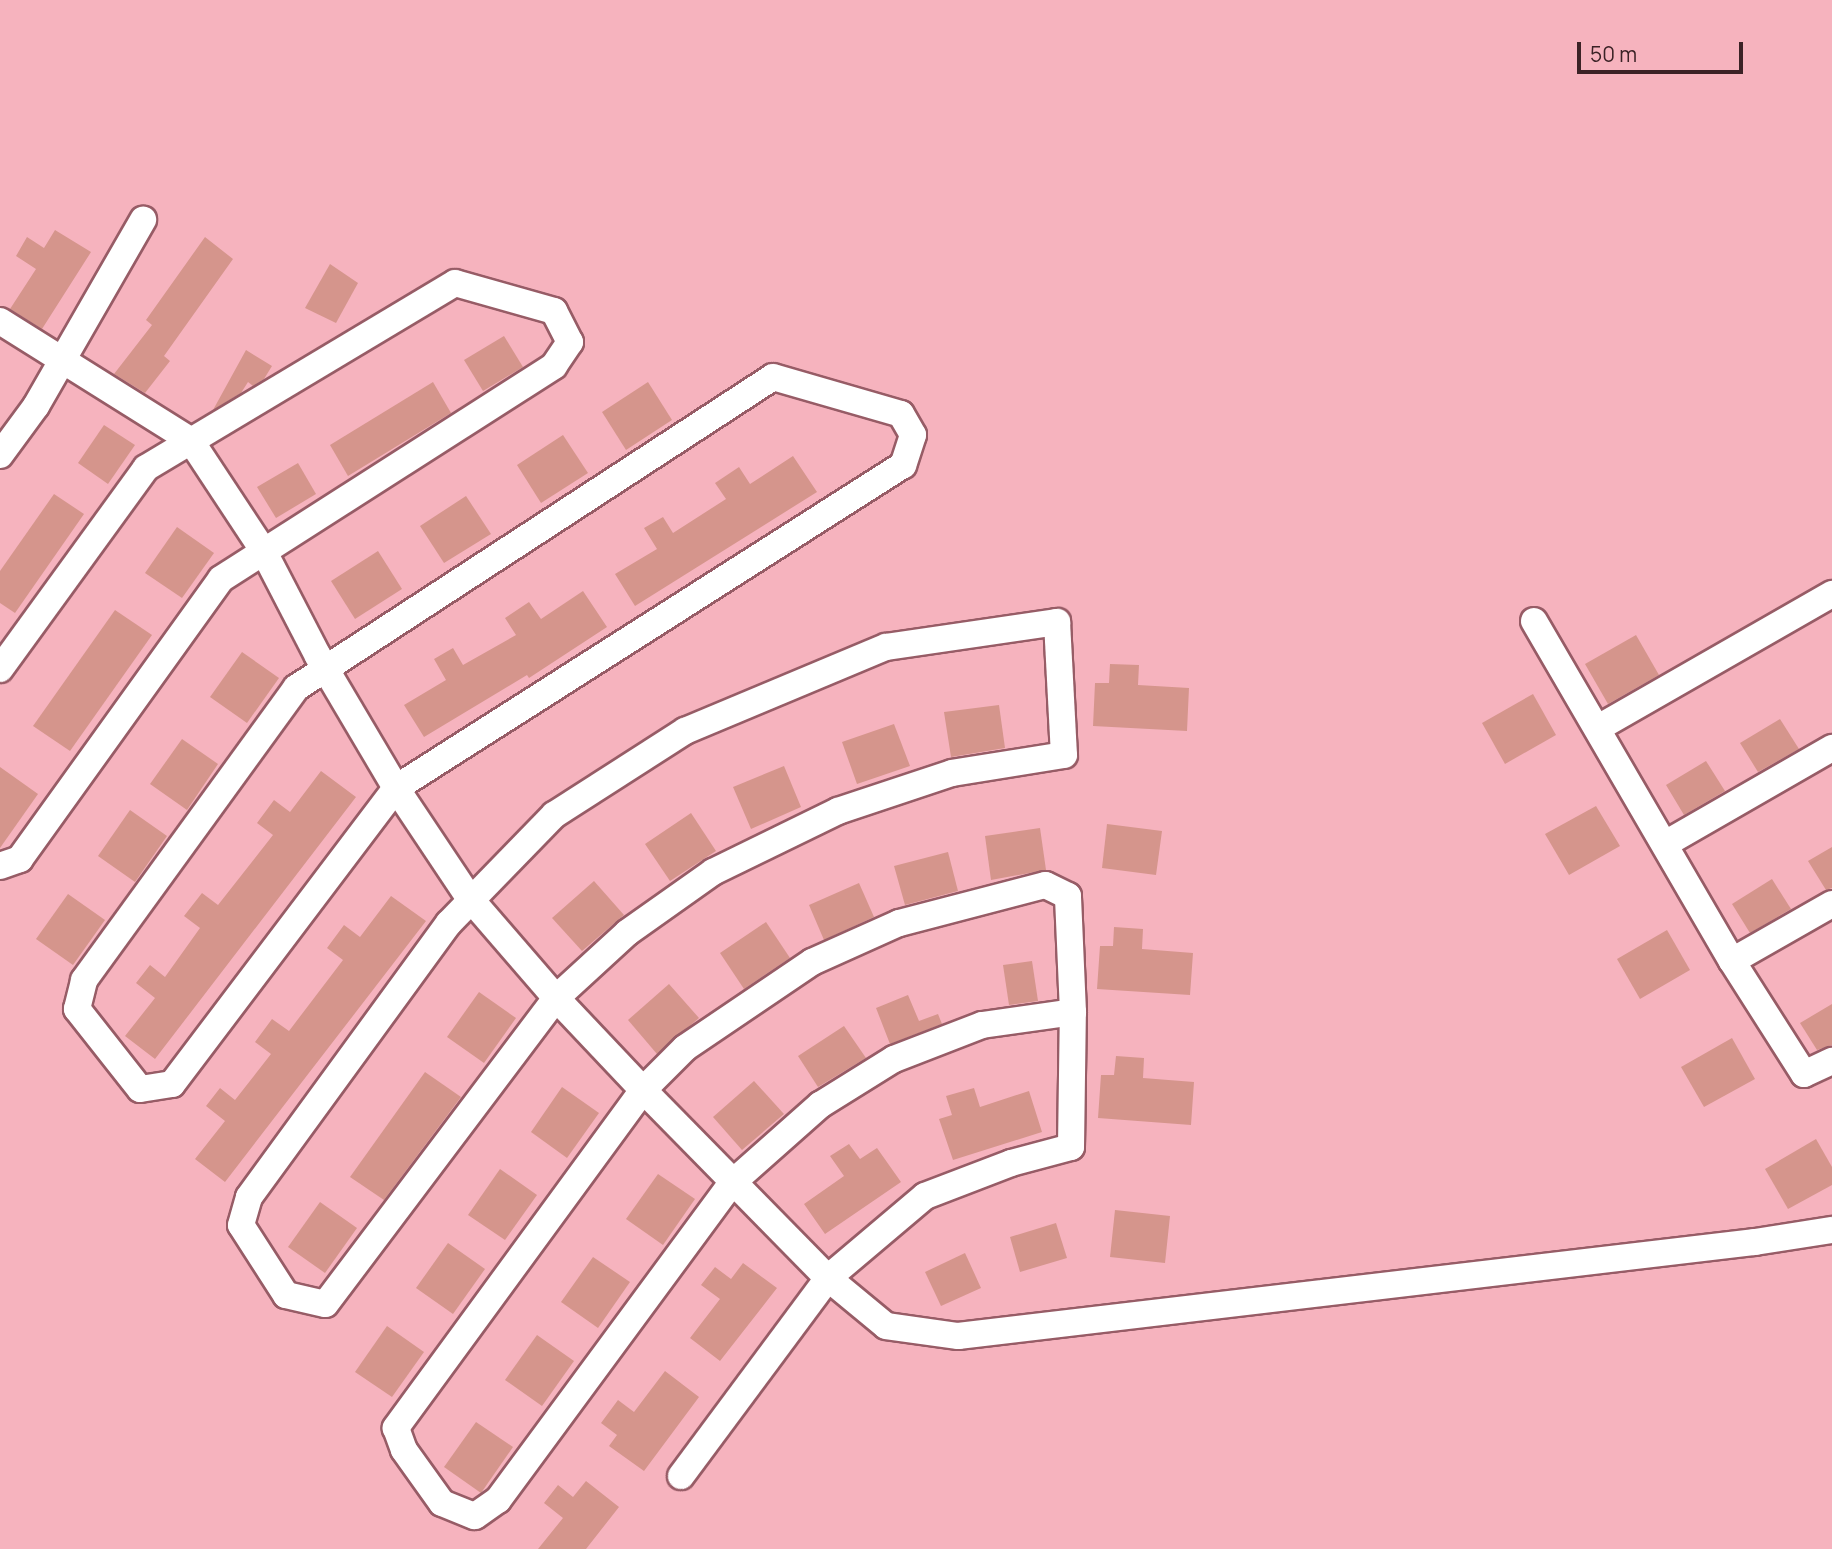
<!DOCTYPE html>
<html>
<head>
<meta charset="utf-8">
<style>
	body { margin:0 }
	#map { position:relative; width:1832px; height:1549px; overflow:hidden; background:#f6b3be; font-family:Manrope,sans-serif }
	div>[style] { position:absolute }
	.building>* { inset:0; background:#d5958c }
	.roads { filter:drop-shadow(2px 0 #975c66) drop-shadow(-2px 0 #975c66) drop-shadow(0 2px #975c66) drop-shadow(0 -2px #975c66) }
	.minor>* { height:26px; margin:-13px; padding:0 13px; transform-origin:13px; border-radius:13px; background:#fff }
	span { translate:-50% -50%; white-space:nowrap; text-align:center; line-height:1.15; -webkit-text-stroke:5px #f6b3be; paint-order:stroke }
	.scale { position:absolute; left:1577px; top:42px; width:166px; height:32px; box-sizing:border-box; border:4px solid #3b2226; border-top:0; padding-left:9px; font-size:21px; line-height:24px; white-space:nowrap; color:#3b2226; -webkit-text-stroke:5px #f6b3be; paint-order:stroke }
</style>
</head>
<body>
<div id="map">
	<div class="building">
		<div style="clip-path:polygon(55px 230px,91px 252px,42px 329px,10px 309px,36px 269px,16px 256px,27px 237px,44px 248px)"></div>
		<div style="clip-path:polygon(205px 237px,233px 259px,164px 356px,170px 361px,145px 393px,114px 374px,152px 325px,146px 320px)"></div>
		<div style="clip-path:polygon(330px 264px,358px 283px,336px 323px,305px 308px)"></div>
		<div style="clip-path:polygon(504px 336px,523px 367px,483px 391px,464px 360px)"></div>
		<div style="clip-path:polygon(246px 350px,272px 366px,264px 379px,253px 386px,248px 382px,241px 393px,213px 410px)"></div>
		<div style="clip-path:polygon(433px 382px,451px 413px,348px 476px,330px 445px)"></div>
		<div style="clip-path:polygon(648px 382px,672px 420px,626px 450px,602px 412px)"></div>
		<div style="clip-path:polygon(104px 425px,135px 445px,108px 484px,78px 463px)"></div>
		<div style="clip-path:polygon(563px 435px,588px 473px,541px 503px,517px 465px)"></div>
		<div style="clip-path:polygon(793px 456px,817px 492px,635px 606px,615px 574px,657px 549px,644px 528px,663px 517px,673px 533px,726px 499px,715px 483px,739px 467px,750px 484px)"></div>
		<div style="clip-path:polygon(298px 463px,316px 494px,276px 518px,257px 487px)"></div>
		<div style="clip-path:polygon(54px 494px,84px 514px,15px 613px,0 603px,0 571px)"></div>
		<div style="clip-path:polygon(466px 496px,491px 534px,444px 563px,420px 526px)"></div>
		<div style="clip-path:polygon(177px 527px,214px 553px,182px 598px,145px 573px)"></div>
		<div style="clip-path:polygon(378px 551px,402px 589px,355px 619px,331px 581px)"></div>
		<div style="clip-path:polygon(583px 591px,607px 627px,529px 678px,527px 675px,424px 737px,404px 705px,446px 680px,434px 659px,453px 648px,463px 665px,516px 635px,505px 618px,529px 602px,541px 619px)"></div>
		<div style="clip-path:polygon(115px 610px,152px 635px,70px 751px,33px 726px)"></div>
		<div style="clip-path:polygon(1636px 635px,1659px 675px,1608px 704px,1585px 664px)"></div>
		<div style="clip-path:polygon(242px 652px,279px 678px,247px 723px,210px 697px)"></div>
		<div style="clip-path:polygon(1110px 664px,1139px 665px,1138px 685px,1189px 688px,1187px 731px,1093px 726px,1095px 683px,1109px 683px)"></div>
		<div style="clip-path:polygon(1533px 694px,1556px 735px,1505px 764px,1482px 723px)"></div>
		<div style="clip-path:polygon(999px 705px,1005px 748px,951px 757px,944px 712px)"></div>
		<div style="clip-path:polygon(1780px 719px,1799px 749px,1758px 772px,1740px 743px)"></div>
		<div style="clip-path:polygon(894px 724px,910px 766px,857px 784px,842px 742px)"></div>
		<div style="clip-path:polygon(182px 739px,218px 764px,187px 810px,150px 784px)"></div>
		<div style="clip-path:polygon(1706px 761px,1725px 791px,1684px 815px,1666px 785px)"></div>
		<div style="clip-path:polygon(784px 766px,801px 807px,751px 829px,733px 787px)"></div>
		<div style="clip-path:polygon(0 767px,38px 794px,0 848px)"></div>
		<div style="clip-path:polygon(321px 771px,356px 797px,155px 1059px,125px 1036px,155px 998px,136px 983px,150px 965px,165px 977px,200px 928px,184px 916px,202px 893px,218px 905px,273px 835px,257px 823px,274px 800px,290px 812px)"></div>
		<div style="clip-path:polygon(1596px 806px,1620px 846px,1569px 875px,1545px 834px)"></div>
		<div style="clip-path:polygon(130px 810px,167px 836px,135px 882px,98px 856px)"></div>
		<div style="clip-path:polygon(691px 813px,716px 851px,670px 881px,645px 844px)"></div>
		<div style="clip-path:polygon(1107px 824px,1162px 831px,1156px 875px,1102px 868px)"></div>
		<div style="clip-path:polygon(1040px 828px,1046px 870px,991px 880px,985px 836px)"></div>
		<div style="clip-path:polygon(1832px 847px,1832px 888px,1826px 890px,1808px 861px)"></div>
		<div style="clip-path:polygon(948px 852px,958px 891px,905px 905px,894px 866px)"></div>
		<div style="clip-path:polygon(1772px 879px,1791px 909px,1750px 933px,1732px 904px)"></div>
		<div style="clip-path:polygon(594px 881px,624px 915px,582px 951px,552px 918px)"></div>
		<div style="clip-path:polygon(859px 883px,874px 917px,824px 940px,809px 905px)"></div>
		<div style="clip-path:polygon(68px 894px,105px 920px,73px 965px,36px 939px)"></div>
		<div style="clip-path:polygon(391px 896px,426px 921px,225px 1182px,195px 1159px,225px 1121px,206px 1106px,220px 1088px,235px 1100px,271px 1054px,255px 1042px,272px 1019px,289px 1031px,343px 960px,327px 948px,344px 925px,360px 937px)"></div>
		<div style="clip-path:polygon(766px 922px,790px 958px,744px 989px,720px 953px)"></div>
		<div style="clip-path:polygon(1114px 927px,1143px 929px,1142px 949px,1193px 953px,1190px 995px,1097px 989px,1100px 946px,1113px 946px)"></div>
		<div style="clip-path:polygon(1667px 930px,1690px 970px,1640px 999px,1617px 959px)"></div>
		<div style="clip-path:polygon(1032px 961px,1038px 1001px,1009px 1005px,1003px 965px)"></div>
		<div style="clip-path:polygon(669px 984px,699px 1018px,657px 1054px,628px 1020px)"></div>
		<div style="clip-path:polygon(479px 992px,516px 1018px,484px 1063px,447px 1037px)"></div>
		<div style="clip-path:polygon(908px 995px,919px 1021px,938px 1014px,942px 1024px,890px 1044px,876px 1008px)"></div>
		<div style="clip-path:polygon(1832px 1004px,1832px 1045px,1817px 1050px,1800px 1023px)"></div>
		<div style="clip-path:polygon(844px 1026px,866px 1058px,818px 1087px,798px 1056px)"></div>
		<div style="clip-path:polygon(1732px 1038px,1755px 1079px,1704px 1107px,1681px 1067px)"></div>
		<div style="clip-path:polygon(1116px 1056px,1144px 1058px,1143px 1078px,1194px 1082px,1191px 1125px,1098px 1118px,1101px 1075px,1114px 1075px)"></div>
		<div style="clip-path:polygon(425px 1072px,461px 1097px,384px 1200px,350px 1177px)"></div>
		<div style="clip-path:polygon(754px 1081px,784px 1114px,742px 1150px,713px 1117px)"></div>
		<div style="clip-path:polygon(562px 1087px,599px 1113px,567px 1158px,531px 1132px)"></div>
		<div style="clip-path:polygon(974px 1088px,980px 1107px,1029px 1091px,1042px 1132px,953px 1160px,939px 1119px,952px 1115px,946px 1096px)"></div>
		<div style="clip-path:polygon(1816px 1139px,1832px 1167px,1832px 1185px,1788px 1209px,1765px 1169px)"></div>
		<div style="clip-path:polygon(849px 1144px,860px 1159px,877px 1148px,901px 1182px,825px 1234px,804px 1204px,844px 1176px,830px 1156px)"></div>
		<div style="clip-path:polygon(500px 1169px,537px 1195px,505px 1240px,468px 1215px)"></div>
		<div style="clip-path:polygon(658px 1174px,695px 1199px,663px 1245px,626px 1219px)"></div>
		<div style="clip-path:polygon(320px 1202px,357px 1228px,325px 1273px,288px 1247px)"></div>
		<div style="clip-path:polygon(1115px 1210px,1170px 1216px,1165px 1263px,1110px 1257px)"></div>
		<div style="clip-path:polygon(1056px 1223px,1067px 1258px,1020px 1272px,1010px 1237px)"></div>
		<div style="clip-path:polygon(448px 1243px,485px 1269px,453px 1314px,416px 1288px)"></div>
		<div style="clip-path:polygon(965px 1253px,981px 1288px,941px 1306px,925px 1272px)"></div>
		<div style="clip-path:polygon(593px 1257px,630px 1282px,598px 1328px,561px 1302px)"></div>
		<div style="clip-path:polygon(743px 1263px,777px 1288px,720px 1361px,690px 1338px,720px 1299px,701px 1285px,715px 1267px,731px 1279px)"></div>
		<div style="clip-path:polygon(387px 1326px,424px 1352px,392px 1397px,355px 1372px)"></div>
		<div style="clip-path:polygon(537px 1335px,574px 1361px,542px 1406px,505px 1380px)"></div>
		<div style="clip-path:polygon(665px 1371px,699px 1397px,644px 1471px,609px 1446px,617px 1435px,601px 1423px,618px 1400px,634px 1412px)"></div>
		<div style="clip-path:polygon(476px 1422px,513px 1447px,481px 1493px,444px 1467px)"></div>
		<div style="clip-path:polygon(586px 1481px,619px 1507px,586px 1549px,538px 1549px,563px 1518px,544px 1503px,558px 1485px,573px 1497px)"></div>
	</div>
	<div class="roads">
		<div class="minor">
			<div style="left:0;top:321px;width:226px;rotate:32.1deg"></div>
			<div style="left:191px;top:441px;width:131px;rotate:56.6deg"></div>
			<div style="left:263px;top:550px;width:119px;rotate:62.6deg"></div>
			<div style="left:318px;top:656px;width:153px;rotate:59.4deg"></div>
			<div style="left:396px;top:788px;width:130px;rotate:56.3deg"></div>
			<div style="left:468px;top:896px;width:135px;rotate:49.2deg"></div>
			<div style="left:556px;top:998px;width:127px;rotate:46.6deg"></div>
			<div style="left:643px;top:1090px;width:264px;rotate:45.5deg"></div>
			<div style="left:828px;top:1278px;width:75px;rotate:39.6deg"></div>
			<div style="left:886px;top:1326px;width:73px;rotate:7.9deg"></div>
			<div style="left:958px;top:1336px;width:803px;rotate:-6.73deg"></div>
			<div style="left:1755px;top:1242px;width:78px;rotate:-8.9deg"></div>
			<div style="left:773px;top:377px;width:133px;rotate:16.1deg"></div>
			<div style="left:901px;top:414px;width:24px;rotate:60deg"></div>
			<div style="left:913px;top:435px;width:32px;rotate:108deg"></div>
			<div style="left:903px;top:465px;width:601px;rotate:147.5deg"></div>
			<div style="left:396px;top:788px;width:371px;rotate:127.1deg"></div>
			<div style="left:172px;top:1084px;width:32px;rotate:171deg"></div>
			<div style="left:140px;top:1089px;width:102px;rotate:-128.2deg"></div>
			<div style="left:77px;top:1009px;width:30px;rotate:-76deg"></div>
			<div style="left:84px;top:980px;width:361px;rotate:-54deg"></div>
			<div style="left:296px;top:688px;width:569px;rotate:-33.1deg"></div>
			<div style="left:0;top:455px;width:61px;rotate:-53.7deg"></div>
			<div style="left:36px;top:406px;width:215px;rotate:-60.1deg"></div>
			<div style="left:1534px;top:621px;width:393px;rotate:59.8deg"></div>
			<div style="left:1732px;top:961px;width:134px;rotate:57.5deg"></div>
			<div style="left:1804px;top:1074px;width:31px;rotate:-25deg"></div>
			<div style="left:1057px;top:622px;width:133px;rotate:87deg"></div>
			<div style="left:1064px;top:755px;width:113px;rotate:170.9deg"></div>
			<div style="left:952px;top:773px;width:120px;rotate:161.6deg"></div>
			<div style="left:838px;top:811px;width:139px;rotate:154deg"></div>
			<div style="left:713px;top:872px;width:105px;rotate:144.7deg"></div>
			<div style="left:627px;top:933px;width:96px;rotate:137.5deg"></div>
			<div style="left:556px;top:998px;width:383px;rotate:127deg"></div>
			<div style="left:325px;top:1304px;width:40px;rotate:-167deg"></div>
			<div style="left:286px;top:1295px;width:83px;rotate:-122.7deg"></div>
			<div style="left:241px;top:1225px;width:29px;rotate:-74deg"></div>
			<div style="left:249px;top:1197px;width:339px;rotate:-53.9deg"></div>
			<div style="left:449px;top:923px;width:151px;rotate:-45.8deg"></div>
			<div style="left:554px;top:815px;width:156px;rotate:-32.7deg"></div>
			<div style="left:685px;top:731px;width:218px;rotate:-22.7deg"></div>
			<div style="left:886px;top:647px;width:173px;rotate:-8.3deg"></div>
			<div style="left:0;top:669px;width:248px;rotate:-54deg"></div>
			<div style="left:146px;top:468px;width:360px;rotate:-30.9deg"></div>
			<div style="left:455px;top:283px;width:103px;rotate:15.8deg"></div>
			<div style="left:554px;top:311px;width:35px;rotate:63deg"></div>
			<div style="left:570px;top:342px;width:29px;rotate:124deg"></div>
			<div style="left:554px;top:366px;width:395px;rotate:147.4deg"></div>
			<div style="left:221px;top:579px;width:345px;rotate:125.7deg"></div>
			<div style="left:20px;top:859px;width:21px;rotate:161deg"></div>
			<div style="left:1598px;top:728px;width:270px;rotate:-29.8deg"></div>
			<div style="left:1665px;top:844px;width:193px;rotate:-29.9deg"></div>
			<div style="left:1732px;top:961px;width:115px;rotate:-29.7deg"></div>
			<div style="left:681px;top:1476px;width:247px;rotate:-53.4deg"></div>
			<div style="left:828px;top:1278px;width:127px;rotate:-40.2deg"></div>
			<div style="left:925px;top:1196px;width:92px;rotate:-21deg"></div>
			<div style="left:1011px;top:1163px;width:62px;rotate:-14.9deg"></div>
			<div style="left:1071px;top:1147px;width:135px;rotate:-89.2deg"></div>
			<div style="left:1073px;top:1012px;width:116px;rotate:-92.5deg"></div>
			<div style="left:1068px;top:896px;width:25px;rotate:-154deg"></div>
			<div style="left:1045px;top:885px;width:151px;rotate:165.4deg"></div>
			<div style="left:899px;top:923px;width:95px;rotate:155.9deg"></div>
			<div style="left:812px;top:962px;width:153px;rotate:145.9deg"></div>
			<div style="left:685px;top:1048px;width:59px;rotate:135deg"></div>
			<div style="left:643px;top:1090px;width:419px;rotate:126.2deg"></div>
			<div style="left:396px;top:1428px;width:23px;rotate:70deg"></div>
			<div style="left:404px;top:1450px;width:65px;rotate:54.4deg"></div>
			<div style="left:442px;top:1503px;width:35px;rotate:22deg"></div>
			<div style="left:475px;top:1516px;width:28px;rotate:-35deg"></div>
			<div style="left:498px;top:1500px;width:394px;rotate:-53.6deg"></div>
			<div style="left:732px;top:1183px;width:118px;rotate:-41.6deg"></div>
			<div style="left:820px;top:1105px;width:87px;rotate:-31.9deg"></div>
			<div style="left:894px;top:1059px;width:94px;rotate:-21.1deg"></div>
			<div style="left:982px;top:1025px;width:92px;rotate:-8.1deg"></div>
		</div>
	</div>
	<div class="scale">50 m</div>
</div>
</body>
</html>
